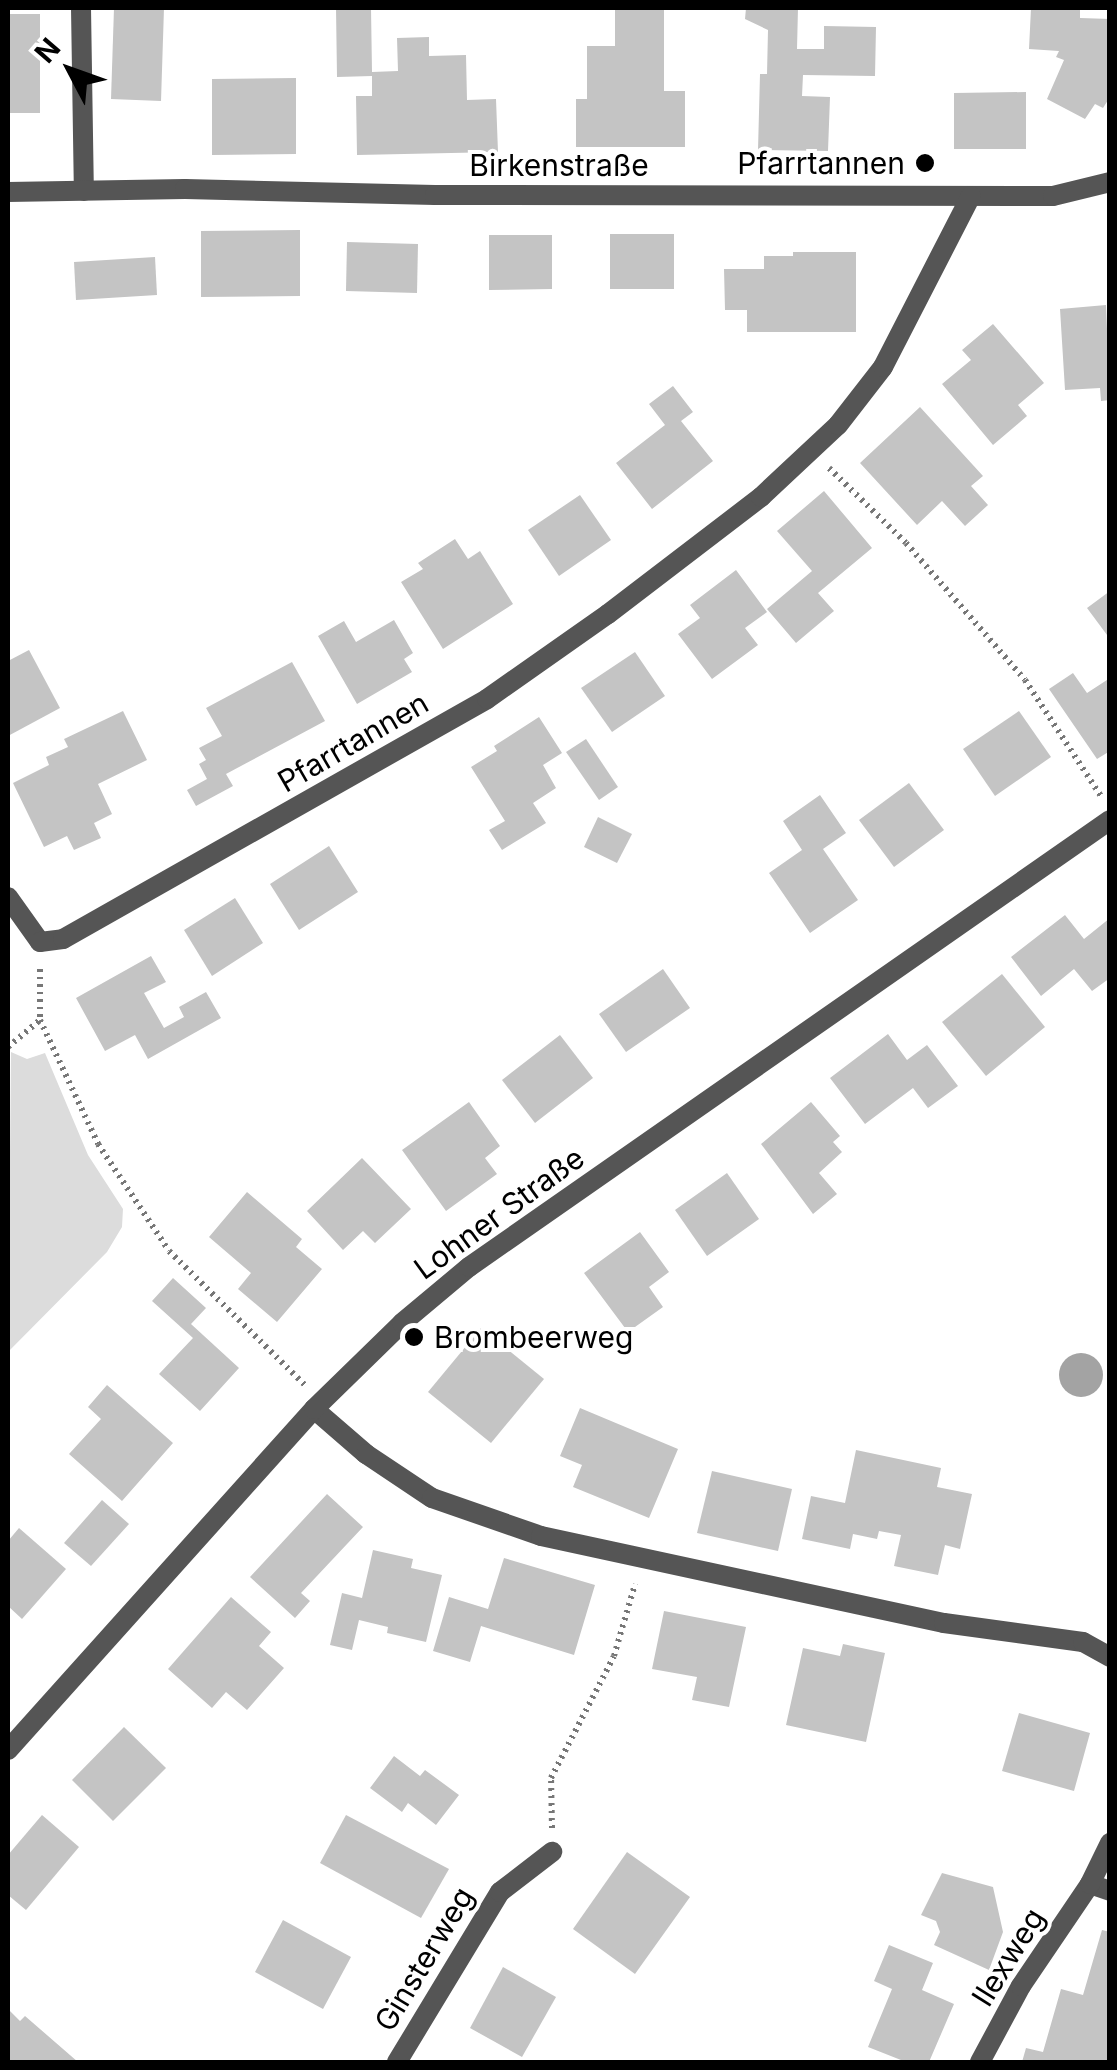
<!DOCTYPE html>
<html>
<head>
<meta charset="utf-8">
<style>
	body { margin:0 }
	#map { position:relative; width:1117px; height:2070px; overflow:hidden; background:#fff; font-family:Inter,sans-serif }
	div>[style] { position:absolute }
	.green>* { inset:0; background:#dcdcdc }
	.water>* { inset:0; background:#a3a3a3 }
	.round { border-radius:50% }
	.building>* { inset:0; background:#c4c4c4 }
	.path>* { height:6px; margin-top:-3px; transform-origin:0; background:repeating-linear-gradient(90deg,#777 0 2.5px,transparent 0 7.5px) }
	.minor>* { height:20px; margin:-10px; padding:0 10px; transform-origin:10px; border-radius:10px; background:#555 }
	.dots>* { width:28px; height:28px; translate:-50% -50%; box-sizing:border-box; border:5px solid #fff; border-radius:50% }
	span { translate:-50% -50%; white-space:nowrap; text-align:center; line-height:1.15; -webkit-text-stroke:8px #fff; paint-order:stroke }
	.poi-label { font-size:30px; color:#000 }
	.right { translate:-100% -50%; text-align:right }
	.left { translate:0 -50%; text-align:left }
	.street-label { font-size:30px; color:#000 }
	.frame { position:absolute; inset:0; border:10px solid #000; pointer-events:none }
	.north { position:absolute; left:20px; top:20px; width:100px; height:100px; -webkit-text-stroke:8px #fff; paint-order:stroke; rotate:311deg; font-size:28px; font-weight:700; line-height:40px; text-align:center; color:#000 }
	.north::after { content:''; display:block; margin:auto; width:35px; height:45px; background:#000; clip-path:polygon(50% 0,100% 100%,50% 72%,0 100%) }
</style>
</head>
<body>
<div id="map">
	<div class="green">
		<div style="clip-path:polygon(11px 1052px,27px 1059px,45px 1053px,88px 1155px,123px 1209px,122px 1227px,107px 1252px,8px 1352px)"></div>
	</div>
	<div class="water">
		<div class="round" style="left:1059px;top:1353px;width:44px;height:44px"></div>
	</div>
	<div class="building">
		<div style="clip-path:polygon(114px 8px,164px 8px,161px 101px,111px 99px)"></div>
		<div style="clip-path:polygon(336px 8px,371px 8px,372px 72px,398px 71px,397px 38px,429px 37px,429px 56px,466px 55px,467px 100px,496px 99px,498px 152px,357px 155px,356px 96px,372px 96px,372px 76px,337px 77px)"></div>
		<div style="clip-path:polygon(615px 8px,664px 8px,664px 91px,685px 91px,685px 147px,576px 147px,576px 99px,587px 99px,587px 46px,615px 46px)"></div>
		<div style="clip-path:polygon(746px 8px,798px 8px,797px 49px,824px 49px,824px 26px,876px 27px,875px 76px,803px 75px,802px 96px,830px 97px,828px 151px,758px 150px,760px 74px,767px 74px,768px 30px,745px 19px)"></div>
		<div style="clip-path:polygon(1031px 8px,1080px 8px,1080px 18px,1110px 19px,1110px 97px,1103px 108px,1095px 104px,1085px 119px,1047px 99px,1064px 60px,1056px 57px,1059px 51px,1029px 49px)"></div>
		<div style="clip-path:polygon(8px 14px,40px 14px,40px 113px,8px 113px)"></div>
		<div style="clip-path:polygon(296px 78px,296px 154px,212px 155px,212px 79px)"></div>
		<div style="clip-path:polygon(1026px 92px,1026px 149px,954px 149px,954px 93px)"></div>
		<div style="clip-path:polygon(300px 230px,300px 296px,201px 297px,201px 231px)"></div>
		<div style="clip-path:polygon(610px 234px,674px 234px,674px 289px,610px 289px)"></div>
		<div style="clip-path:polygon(489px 235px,552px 235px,552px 289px,489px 290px)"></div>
		<div style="clip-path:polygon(347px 242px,418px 244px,417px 293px,346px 291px)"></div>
		<div style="clip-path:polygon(793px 252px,856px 252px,856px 332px,747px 332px,747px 310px,725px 310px,724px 269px,764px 269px,764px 256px,793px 256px)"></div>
		<div style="clip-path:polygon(155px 257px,157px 295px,76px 300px,74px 262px)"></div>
		<div style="clip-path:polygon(1106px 305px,1110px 400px,1101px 401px,1100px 388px,1065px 390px,1060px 309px)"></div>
		<div style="clip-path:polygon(993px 324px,1044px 383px,1018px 405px,1027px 416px,993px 445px,942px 384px,971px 360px,962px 350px)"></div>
		<div style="clip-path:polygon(673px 386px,693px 412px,681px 421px,713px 461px,652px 509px,616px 463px,665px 425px,649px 404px)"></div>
		<div style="clip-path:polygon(920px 407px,983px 476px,971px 486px,988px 505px,965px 526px,942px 501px,917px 525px,860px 463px)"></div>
		<div style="clip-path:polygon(824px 491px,872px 548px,818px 593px,834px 611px,796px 643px,767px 609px,812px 571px,777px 531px)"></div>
		<div style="clip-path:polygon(580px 495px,611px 540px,559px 576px,528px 530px)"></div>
		<div style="clip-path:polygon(455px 539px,468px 559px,480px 551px,513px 604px,443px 649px,401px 582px,423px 569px,418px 563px)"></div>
		<div style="clip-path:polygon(736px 570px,767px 612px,745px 628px,758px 645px,712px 679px,678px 634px,700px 618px,690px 605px)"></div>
		<div style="clip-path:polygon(1110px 591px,1110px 639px,1087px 608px)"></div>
		<div style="clip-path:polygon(394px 620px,413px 653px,404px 659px,412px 672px,357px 704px,318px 636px,344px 621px,356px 642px)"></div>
		<div style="clip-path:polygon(29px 650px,60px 708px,8px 736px,8px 661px)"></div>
		<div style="clip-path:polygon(635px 652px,665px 696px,612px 732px,581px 688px)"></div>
		<div style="clip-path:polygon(292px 662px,325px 721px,226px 774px,233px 786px,196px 806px,187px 790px,207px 779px,199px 764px,206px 760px,199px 748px,222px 736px,206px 708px)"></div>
		<div style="clip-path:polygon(1073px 673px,1087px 693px,1110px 678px,1110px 751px,1097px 759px,1049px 689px)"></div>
		<div style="clip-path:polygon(123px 711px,147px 760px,98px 784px,112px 814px,94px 823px,101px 838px,74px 850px,67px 836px,44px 847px,13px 783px,49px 765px,46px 757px,68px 747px,64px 739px)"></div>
		<div style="clip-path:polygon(1019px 711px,1051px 757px,995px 796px,963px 749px)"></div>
		<div style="clip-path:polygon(539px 717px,562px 753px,543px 765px,556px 788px,533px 803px,546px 823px,502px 850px,489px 830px,505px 821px,471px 767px,497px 751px,494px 746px)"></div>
		<div style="clip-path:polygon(586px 739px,618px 787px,599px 800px,566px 752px)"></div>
		<div style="clip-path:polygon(909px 783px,944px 830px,894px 867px,859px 820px)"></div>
		<div style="clip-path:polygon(820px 795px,846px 833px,823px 849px,858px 900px,810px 933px,769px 873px,802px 850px,783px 821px)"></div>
		<div style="clip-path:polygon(598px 817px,632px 834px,617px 863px,584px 847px)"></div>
		<div style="clip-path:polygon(329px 846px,358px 892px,299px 930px,270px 884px)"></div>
		<div style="clip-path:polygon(235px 898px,263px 943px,212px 976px,184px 930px)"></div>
		<div style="clip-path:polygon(1065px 915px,1084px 939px,1110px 918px,1110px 978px,1092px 991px,1074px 969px,1041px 996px,1011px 957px)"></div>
		<div style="clip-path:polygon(151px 956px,166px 982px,144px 993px,164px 1028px,184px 1017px,179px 1007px,206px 992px,221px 1018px,148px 1059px,135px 1035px,105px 1051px,76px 998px)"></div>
		<div style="clip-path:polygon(663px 969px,690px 1008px,626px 1052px,599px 1014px)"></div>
		<div style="clip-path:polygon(1002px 974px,1045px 1027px,986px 1076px,942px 1022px)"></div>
		<div style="clip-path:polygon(888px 1034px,907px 1060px,927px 1045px,958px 1086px,928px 1108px,913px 1088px,865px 1124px,830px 1078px)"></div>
		<div style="clip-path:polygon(560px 1035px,593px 1078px,535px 1123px,502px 1080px)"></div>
		<div style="clip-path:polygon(469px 1102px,500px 1146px,485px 1158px,497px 1174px,446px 1211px,402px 1150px)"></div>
		<div style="clip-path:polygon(811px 1102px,840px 1136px,833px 1142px,842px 1152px,819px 1173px,837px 1194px,813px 1214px,761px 1144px)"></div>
		<div style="clip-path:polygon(362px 1158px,411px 1209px,375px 1243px,363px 1231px,343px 1250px,307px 1211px)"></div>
		<div style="clip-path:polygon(727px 1173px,759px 1219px,707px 1256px,675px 1210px)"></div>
		<div style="clip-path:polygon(247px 1192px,302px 1239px,296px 1247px,322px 1269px,277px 1322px,238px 1289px,251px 1273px,209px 1237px)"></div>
		<div style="clip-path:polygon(640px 1232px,669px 1272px,649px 1287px,663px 1307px,628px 1332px,584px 1273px)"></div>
		<div style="clip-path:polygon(173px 1278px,206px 1308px,191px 1324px,239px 1368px,200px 1411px,159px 1374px,193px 1338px,152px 1301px)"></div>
		<div style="clip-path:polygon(481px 1328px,544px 1379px,491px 1443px,428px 1392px)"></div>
		<div style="clip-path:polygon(107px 1385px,173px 1443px,122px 1501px,69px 1454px,101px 1419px,88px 1407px)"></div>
		<div style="clip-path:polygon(580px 1408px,678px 1449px,649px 1518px,573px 1487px,582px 1465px,560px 1456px)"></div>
		<div style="clip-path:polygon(856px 1450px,941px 1468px,937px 1487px,972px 1494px,960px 1549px,945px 1545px,938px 1575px,894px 1566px,901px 1535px,879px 1531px,877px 1539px,853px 1534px,850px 1549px,802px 1539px,811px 1496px,845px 1503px)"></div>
		<div style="clip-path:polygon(712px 1471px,792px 1489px,778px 1551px,697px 1533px)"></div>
		<div style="clip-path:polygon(327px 1494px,363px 1527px,301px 1593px,310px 1601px,295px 1618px,250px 1577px)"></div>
		<div style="clip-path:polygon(102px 1500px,129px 1524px,91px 1566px,64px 1543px)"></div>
		<div style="clip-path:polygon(19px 1528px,66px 1569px,22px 1619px,8px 1606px,8px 1541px)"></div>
		<div style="clip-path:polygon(373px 1550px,413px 1559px,411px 1568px,442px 1575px,426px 1642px,387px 1633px,388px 1627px,359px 1620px,352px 1650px,330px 1645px,342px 1593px,362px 1598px)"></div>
		<div style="clip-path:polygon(504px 1558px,595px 1585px,574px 1655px,481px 1626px,470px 1662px,433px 1651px,449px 1597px,488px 1609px)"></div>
		<div style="clip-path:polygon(231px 1597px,271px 1632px,259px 1646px,284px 1668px,247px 1710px,226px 1692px,212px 1708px,168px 1669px)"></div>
		<div style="clip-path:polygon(664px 1611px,746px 1627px,729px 1707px,692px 1700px,697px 1677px,652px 1669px)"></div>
		<div style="clip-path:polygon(843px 1644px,885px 1653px,866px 1742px,786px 1725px,803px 1648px,840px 1656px)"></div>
		<div style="clip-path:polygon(1019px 1713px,1090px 1733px,1074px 1791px,1002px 1771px)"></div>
		<div style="clip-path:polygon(124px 1727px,166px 1768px,113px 1821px,72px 1780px)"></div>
		<div style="clip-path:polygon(394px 1756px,420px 1776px,425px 1770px,459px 1795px,436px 1825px,408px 1803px,402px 1812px,370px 1788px)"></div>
		<div style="clip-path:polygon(42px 1815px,79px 1847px,26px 1910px,8px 1895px,8px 1855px)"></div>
		<div style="clip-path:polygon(346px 1815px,449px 1869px,421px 1918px,320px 1863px)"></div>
		<div style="clip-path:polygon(627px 1852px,690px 1897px,635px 1974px,573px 1929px)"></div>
		<div style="clip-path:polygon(942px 1873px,993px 1887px,1003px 1932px,989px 1970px,934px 1945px,940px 1932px,936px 1921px,921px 1915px)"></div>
		<div style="clip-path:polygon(283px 1920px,351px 1957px,323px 2009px,255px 1972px)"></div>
		<div style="clip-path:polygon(1102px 1930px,1110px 1932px,1107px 2062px,1022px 2062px,1026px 2048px,1043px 2052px,1061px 1989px,1083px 1995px)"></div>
		<div style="clip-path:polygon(889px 1945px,933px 1963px,922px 1990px,954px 2004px,929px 2062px,906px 2062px,868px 2047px,892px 1989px,874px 1981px)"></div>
		<div style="clip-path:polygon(503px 1967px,556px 1997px,522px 2057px,470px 2028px)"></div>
		<div style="clip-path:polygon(8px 2009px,20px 2021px,25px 2016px,78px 2062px,8px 2062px)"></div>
	</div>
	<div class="path">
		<div style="left:829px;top:468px;width:107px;rotate:44.2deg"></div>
		<div style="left:906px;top:543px;width:181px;rotate:49deg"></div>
		<div style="left:1025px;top:680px;width:139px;rotate:56.8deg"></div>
		<div style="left:40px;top:969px;width:51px;rotate:90deg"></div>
		<div style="left:40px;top:1020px;width:137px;rotate:64.9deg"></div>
		<div style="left:98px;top:1144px;width:128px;rotate:56.4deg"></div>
		<div style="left:169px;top:1251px;width:191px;rotate:44.6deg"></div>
		<div style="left:8px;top:1047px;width:42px;rotate:-40.2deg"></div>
		<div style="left:552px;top:1828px;width:50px;rotate:-91.1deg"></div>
		<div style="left:551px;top:1778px;width:137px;rotate:-62.7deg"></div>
		<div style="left:614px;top:1656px;width:75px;rotate:-73.7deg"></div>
	</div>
	<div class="minor">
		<div style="left:81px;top:8px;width:183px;rotate:89.1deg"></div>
		<div style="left:8px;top:192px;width:177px;rotate:-1deg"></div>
		<div style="left:185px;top:189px;width:250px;rotate:1.4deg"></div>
		<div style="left:435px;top:195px;width:618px;rotate:0.09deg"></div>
		<div style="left:1053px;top:196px;width:59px;rotate:-13.8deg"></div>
		<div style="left:8px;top:897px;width:55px;rotate:54.6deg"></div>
		<div style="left:40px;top:942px;width:23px;rotate:-7deg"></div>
		<div style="left:63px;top:939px;width:487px;rotate:-29.5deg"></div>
		<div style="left:487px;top:699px;width:148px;rotate:-35.1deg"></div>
		<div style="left:608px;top:614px;width:193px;rotate:-37.4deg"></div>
		<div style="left:761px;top:497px;width:105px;rotate:-43.1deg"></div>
		<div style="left:838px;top:425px;width:73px;rotate:-52.2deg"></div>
		<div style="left:883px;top:367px;width:192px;rotate:-62.8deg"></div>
		<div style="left:314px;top:1409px;width:69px;rotate:40.9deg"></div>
		<div style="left:366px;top:1454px;width:79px;rotate:33.7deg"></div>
		<div style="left:432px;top:1498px;width:115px;rotate:19.2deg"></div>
		<div style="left:541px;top:1536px;width:412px;rotate:12.2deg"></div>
		<div style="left:944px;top:1623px;width:140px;rotate:7.8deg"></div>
		<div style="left:1083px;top:1642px;width:31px;rotate:29deg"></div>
		<div style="left:8px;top:1750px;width:458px;rotate:-48.1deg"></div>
		<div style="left:314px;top:1409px;width:123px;rotate:-44.3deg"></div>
		<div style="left:402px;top:1323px;width:87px;rotate:-39.9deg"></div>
		<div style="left:469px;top:1267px;width:781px;rotate:-34.89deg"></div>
		<div style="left:1090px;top:1884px;width:21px;rotate:19deg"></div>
		<div style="left:397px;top:2062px;width:199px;rotate:-58.8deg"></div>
		<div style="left:500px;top:1892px;width:66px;rotate:-37.6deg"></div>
		<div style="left:980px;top:2062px;width:86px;rotate:-61.7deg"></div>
		<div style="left:1021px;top:1986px;width:123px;rotate:-55.9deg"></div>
		<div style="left:1090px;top:1884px;width:46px;rotate:-64deg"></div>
	</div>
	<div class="dots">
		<div style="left:925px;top:163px;background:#000"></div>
		<div style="left:414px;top:1337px;background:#000"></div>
	</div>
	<div class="poi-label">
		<span class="right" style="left:905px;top:163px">Pfarrtannen</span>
		<span class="left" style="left:434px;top:1337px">Brombeerweg</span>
	</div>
	<div class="street-label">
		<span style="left:559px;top:165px">Birkenstraße</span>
		<span style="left:353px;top:742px;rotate:-30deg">Pfarrtannen</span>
		<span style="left:499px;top:1213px;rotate:-36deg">Lohner Straße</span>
		<span style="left:1008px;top:1957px;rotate:-58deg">Ilexweg</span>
		<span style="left:424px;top:1959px;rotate:-59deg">Ginsterweg</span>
	</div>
	<div class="frame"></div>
	<div class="north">N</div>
</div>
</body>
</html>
